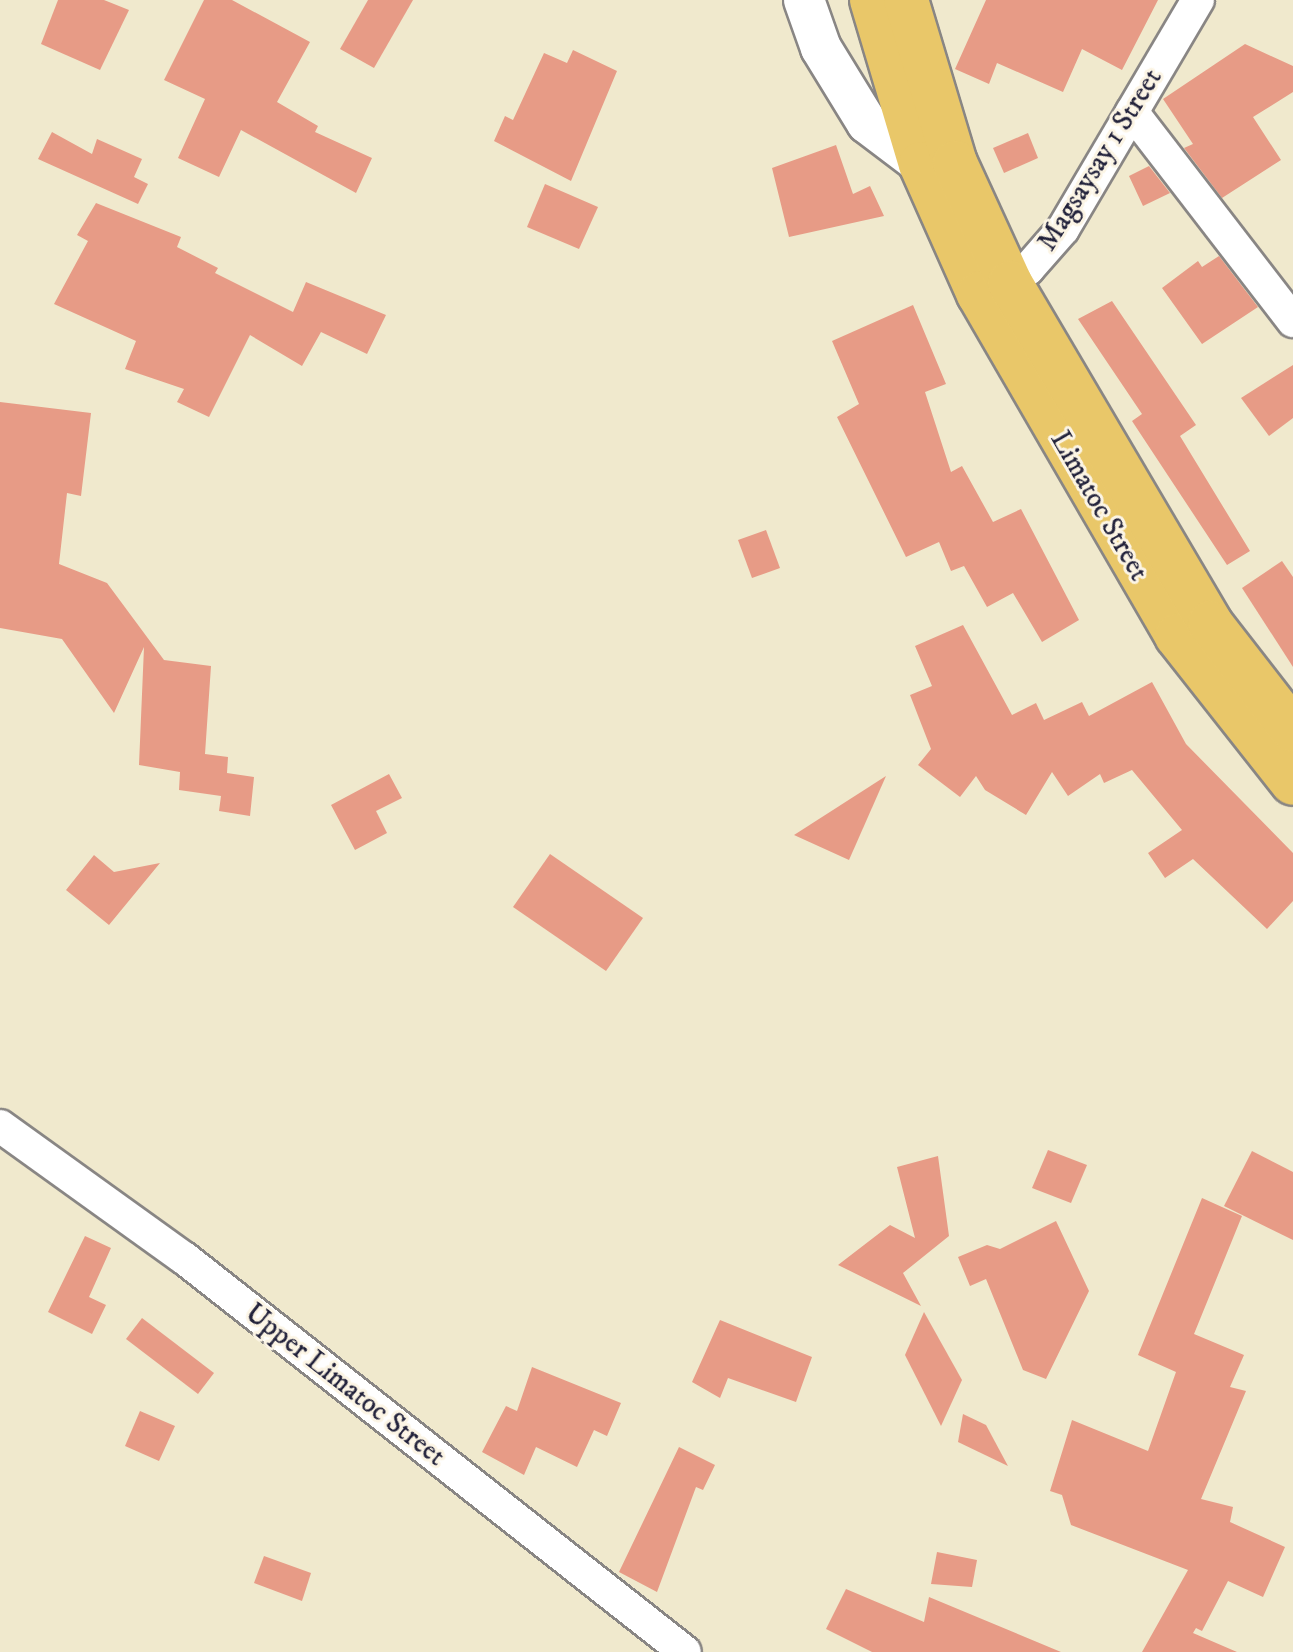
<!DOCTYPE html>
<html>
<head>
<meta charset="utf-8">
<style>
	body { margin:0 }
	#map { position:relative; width:1293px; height:1652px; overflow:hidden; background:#f0e9cd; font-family:"IM FELL DW Pica",serif }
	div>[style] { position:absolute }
	.building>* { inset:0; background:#e79b86 }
	.roads { filter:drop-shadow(2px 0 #898684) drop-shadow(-2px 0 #898684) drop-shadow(0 2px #898684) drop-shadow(0 -2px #898684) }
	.minor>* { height:32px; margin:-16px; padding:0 16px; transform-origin:16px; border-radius:16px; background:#fff }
	.tertiary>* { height:40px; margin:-20px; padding:0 20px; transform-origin:20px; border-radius:20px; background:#fff }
	.primary>* { height:44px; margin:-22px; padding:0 22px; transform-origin:22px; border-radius:22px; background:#e9c769 }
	span { translate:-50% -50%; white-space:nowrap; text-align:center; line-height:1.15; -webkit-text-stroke:6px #fcf5e5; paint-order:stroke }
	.street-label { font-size:28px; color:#22223b }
</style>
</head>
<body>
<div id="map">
	<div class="building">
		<div style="clip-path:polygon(58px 0,104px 0,129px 10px,100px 70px,41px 44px)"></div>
		<div style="clip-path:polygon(204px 0,232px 0,310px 42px,277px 102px,318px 126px,315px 132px,372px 158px,356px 193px,241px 130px,219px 177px,178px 158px,205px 99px,164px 80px)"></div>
		<div style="clip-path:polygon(368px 0,413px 0,374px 68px,340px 49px)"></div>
		<div style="clip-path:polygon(986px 0,1158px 0,1122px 70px,1082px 49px,1063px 92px,997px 63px,989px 84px,955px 69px)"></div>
		<div style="clip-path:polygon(1245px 44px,1293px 66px,1293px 92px,1253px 117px,1281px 160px,1222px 198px,1184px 148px,1193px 144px,1163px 99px)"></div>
		<div style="clip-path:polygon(573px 50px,617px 71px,571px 181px,494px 141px,505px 116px,513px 120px,544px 53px,567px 63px)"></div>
		<div style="clip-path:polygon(52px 132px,92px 154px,97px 139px,142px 159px,134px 177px,148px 184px,138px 204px,38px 159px)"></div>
		<div style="clip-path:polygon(1028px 133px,1038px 158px,1004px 173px,993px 148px)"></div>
		<div style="clip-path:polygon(836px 145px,853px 194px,870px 186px,884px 216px,789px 237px,772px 168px)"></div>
		<div style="clip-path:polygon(1149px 166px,1170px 193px,1143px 206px,1129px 176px)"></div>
		<div style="clip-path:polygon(545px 184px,598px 207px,579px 249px,527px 227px)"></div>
		<div style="clip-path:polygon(96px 203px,181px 237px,177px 247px,218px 268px,215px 273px,293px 312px,306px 282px,386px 315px,367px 354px,321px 332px,302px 366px,250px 335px,209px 417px,177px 402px,184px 389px,125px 369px,136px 341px,54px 304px,88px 241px,77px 235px)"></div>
		<div style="clip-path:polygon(1219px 256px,1258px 307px,1202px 344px,1162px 288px,1198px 261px,1202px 267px)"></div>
		<div style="clip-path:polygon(1112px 301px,1196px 425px,1180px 436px,1250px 551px,1227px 565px,1132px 421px,1142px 414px,1078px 319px)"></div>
		<div style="clip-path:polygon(913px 305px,946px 384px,925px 392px,951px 472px,962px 466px,993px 522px,1021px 509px,1079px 620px,1042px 642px,1013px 593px,987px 607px,964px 566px,951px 571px,939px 542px,906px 557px,837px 417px,859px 404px,832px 341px)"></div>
		<div style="clip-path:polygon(1293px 365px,1293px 418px,1269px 436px,1241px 398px)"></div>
		<div style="clip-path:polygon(0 402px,91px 413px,81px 496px,67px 493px,59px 564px,107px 583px,164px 660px,211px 666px,205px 754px,228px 757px,227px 773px,254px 777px,250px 816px,219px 811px,221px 796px,179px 790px,180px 772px,139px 765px,144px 647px,114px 713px,62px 639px,0 628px)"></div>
		<div style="clip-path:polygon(766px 530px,780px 568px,752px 578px,738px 540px)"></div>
		<div style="clip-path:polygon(1282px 561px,1293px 577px,1293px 667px,1242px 588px)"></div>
		<div style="clip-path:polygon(963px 625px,1012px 715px,1036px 703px,1044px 720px,1082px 702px,1089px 716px,1152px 682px,1186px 744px,1293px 853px,1293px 901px,1267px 929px,1193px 859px,1165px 878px,1148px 853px,1182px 830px,1132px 770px,1104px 783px,1100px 774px,1068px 796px,1052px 772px,1026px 815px,985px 790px,976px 776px,960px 797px,918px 765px,931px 749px,910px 695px,932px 686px,915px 646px)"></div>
		<div style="clip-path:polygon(389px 774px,402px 798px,376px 811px,387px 833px,355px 850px,331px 805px)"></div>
		<div style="clip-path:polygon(886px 776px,849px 860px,794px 835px)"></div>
		<div style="clip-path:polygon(550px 854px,643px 918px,606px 971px,513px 907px)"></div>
		<div style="clip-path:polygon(94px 855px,114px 872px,160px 863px,109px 925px,66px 890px)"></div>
		<div style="clip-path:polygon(1048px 1150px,1087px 1165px,1071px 1203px,1032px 1188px)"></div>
		<div style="clip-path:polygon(1252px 1151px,1293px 1172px,1293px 1240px,1224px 1206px)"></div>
		<div style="clip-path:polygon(938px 1156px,949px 1236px,903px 1273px,921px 1306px,838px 1265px,890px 1225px,915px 1238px,897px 1167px)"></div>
		<div style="clip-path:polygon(1202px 1198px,1242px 1216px,1194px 1334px,1244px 1355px,1230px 1387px,1246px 1391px,1201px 1499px,1233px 1507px,1230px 1522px,1285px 1547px,1263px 1597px,1228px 1581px,1202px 1631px,1196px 1628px,1193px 1633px,1237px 1652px,1142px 1652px,1188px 1570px,1071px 1525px,1062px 1495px,1050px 1491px,1072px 1420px,1148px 1451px,1176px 1372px,1138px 1355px)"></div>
		<div style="clip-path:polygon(1056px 1221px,1089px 1291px,1046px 1379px,1023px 1370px,986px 1279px,970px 1286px,958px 1257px,987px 1245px,1000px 1249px)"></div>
		<div style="clip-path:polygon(85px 1236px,111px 1248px,89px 1297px,106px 1305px,92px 1334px,48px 1312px)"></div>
		<div style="clip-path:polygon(924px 1312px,962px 1380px,941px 1426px,905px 1355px)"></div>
		<div style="clip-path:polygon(142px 1318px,214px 1373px,198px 1394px,126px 1339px)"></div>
		<div style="clip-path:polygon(720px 1320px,812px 1357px,796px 1402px,728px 1378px,720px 1398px,692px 1382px)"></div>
		<div style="clip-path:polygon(532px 1367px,621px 1403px,607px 1436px,594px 1430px,577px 1467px,536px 1447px,524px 1475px,482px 1452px,506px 1406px,517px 1411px)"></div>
		<div style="clip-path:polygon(140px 1411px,175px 1426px,159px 1461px,125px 1446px)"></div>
		<div style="clip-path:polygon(963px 1414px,986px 1425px,1008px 1466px,958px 1442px)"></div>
		<div style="clip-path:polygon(679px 1447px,715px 1465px,703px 1490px,696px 1487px,657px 1592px,619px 1572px)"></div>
		<div style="clip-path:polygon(937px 1552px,977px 1560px,972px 1587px,931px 1584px)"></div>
		<div style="clip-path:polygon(264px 1556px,311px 1573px,302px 1601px,254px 1583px)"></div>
		<div style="clip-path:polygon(846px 1589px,924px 1622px,929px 1597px,1061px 1652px,872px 1652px,826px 1629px)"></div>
	</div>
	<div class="roads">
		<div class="minor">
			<div style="left:1132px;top:112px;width:264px;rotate:52.4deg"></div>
			<div style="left:992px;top:290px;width:42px;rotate:-30.3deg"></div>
			<div style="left:1028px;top:269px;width:53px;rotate:-48.8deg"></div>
			<div style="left:1063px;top:229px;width:266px;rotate:-59.5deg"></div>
			<div style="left:0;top:1126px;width:226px;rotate:35.7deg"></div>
			<div style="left:184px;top:1258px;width:637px;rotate:38.18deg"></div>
		</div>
		<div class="tertiary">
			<div style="left:804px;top:0;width:51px;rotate:70.5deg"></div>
			<div style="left:821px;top:48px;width:88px;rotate:58.5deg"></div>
			<div style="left:867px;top:123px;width:68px;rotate:37.2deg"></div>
			<div style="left:921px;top:164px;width:21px;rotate:-3deg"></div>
		</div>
		<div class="primary">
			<div style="left:872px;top:0;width:171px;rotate:73.4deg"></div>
			<div style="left:921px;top:164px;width:142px;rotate:66deg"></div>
			<div style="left:979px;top:294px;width:395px;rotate:59.9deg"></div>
			<div style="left:1177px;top:636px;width:187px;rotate:51.7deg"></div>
			<div style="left:906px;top:0;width:170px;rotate:73.3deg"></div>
			<div style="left:955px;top:163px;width:132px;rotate:65.4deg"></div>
			<div style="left:1010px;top:283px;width:394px;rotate:59.5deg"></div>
			<div style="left:1210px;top:623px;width:135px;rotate:52.2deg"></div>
		</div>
	</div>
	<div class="street-label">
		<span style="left:1100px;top:160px;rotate:-58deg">Magsaysay 1 Street</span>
		<span style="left:1099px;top:506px;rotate:60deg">Limatoc Street</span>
		<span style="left:345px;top:1385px;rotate:38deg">Upper Limatoc Street</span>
	</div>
</div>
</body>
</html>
